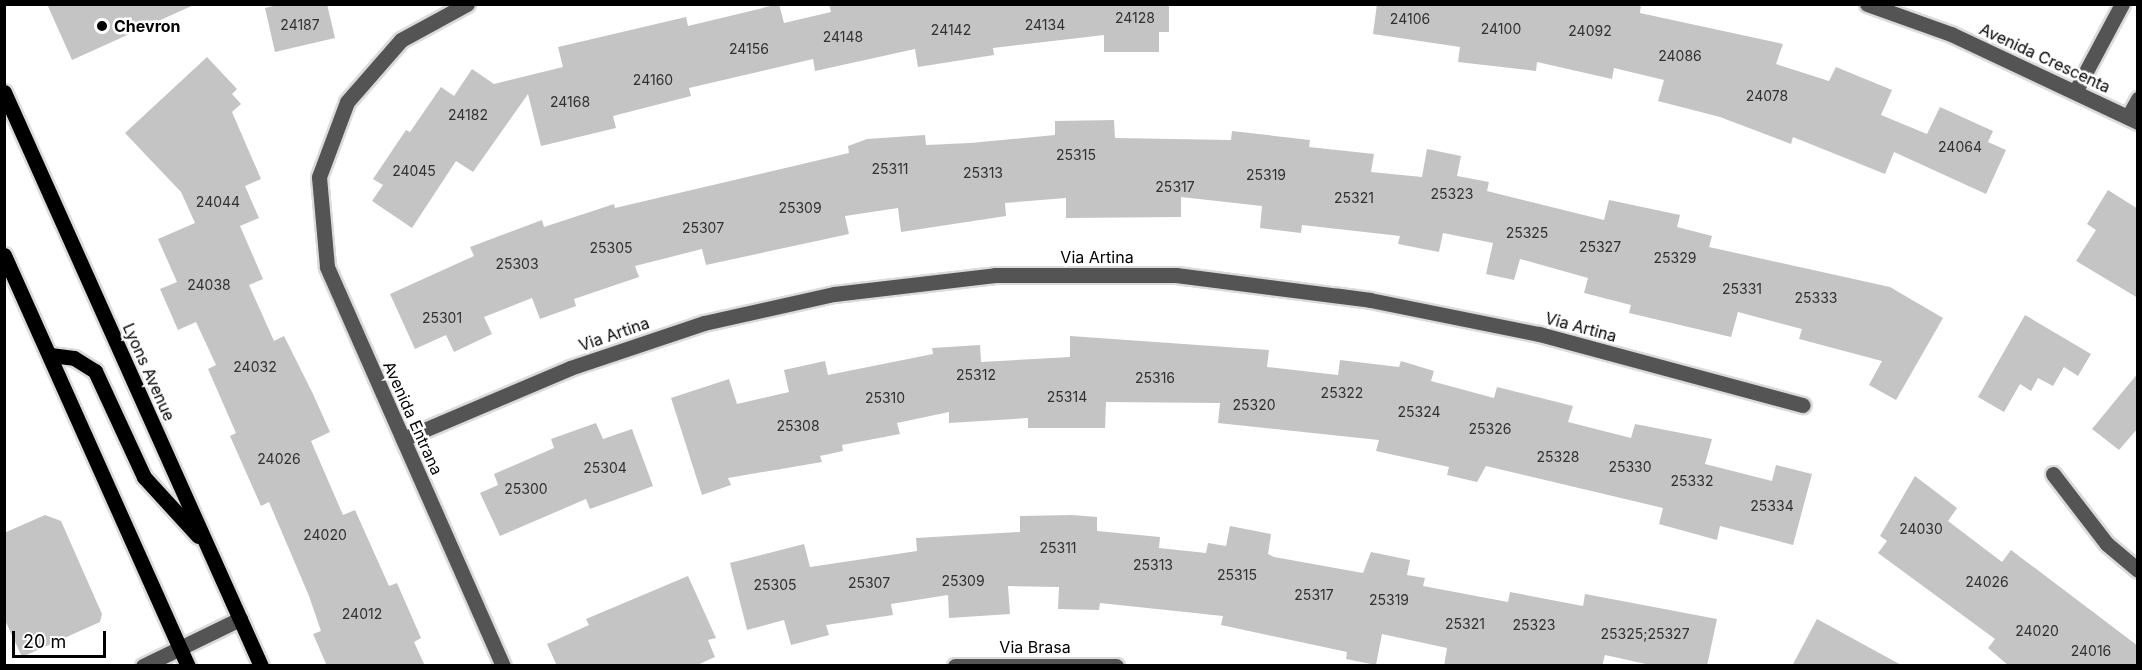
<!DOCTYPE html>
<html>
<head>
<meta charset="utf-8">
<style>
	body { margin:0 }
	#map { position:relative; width:2142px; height:670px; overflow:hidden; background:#fff; font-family:Inter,sans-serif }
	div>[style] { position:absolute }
	.building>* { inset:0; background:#c4c4c4 }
	.roads { filter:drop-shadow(2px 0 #dbdbdb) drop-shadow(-2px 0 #dbdbdb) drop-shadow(0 2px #dbdbdb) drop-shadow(0 -2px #dbdbdb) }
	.minor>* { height:15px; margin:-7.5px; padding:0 7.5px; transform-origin:7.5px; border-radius:7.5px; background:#545454 }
	.major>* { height:15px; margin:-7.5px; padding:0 7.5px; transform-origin:7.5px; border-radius:7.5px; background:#000 }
	.dots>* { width:16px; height:16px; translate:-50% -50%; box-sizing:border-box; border:3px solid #fff; border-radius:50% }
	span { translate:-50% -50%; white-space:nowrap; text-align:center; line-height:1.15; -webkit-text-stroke:5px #fff; paint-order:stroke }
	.number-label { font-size:14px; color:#313131 }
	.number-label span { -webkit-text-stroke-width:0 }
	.poi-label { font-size:16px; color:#000; font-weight:700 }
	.left { translate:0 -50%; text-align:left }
	.street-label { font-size:16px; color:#000 }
	.frame { position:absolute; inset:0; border:6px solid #000; pointer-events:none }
	.scale { position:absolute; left:12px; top:631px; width:94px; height:27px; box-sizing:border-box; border:3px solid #000; border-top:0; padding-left:8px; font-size:18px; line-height:21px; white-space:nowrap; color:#000; -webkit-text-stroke:4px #fff; paint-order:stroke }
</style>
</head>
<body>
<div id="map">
	<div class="building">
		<div style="clip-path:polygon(47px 4px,196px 4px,72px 60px)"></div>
		<div style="clip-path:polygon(282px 4px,327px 4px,335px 38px,275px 52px,265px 8px)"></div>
		<div style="clip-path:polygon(779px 4px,784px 23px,831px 12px,829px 4px,1169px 4px,1169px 32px,1159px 32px,1159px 52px,1104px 52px,1104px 35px,993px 48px,994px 55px,918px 67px,915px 49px,815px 71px,813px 59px,689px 88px,691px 96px,613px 116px,616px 128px,541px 146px,528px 94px,473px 172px,456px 161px,412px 228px,372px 201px,383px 185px,373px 179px,406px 130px,410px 132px,441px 87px,454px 96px,472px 69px,494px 84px,563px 67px,558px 47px,686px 17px,688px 26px)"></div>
		<div style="clip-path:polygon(1377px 4px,1641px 4px,1640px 13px,1783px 44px,1776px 64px,1829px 81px,1836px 67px,1892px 90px,1881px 115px,1927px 134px,1940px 107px,1993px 131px,1988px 142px,2006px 150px,1986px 194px,1894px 152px,1885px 174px,1793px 137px,1791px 144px,1720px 117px,1658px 101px,1664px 80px,1614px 68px,1612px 79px,1537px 62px,1536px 71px,1458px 62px,1460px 47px,1373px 34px)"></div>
		<div style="clip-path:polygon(207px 57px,237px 89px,232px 94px,241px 104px,232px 112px,261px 179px,245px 186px,259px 218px,240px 226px,263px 279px,249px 285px,274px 341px,284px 336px,313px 394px,330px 432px,311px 441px,343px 515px,355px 510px,389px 586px,397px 583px,421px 638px,414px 642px,425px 666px,327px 666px,313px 634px,321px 631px,309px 596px,269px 502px,261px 506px,230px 436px,236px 433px,208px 369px,216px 365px,196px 322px,178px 330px,160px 289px,177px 282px,158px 239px,195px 223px,181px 192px,125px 133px)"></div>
		<div style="clip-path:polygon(1114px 120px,1115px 138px,1231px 140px,1232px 131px,1310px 140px,1309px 147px,1374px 154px,1371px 172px,1422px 177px,1427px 149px,1461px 156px,1457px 176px,1489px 182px,1487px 191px,1604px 220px,1609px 200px,1680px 215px,1677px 227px,1712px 236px,1709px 247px,1890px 287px,1943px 318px,1896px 400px,1869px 385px,1882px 361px,1799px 339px,1802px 329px,1738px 312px,1731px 337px,1629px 313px,1631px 305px,1584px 293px,1588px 278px,1520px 259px,1514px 280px,1486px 274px,1493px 243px,1443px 233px,1439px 252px,1398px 244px,1400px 236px,1302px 225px,1301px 233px,1260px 228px,1262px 206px,1181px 197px,1181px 217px,1066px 218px,1066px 198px,1005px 203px,1006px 216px,901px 232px,898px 208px,845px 216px,849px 234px,706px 265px,702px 249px,635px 266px,639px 277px,574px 299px,576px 306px,540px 319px,532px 298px,484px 317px,492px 334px,454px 352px,446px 335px,415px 349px,390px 294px,474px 256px,470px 247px,542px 220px,544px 227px,614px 204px,615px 208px,849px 153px,848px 146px,867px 139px,925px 135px,926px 145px,970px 143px,1055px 135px,1055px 121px)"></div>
		<div style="clip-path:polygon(2108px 190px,2138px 209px,2138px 298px,2076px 261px,2096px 230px,2087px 224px)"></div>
		<div style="clip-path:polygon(2025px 315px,2091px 354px,2078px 376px,2064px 367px,2053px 386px,2038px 378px,2031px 391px,2020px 384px,2004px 412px,1978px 397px)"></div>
		<div style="clip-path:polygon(1070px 336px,1269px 350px,1267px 367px,1338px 375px,1340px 360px,1399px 367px,1401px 361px,1434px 371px,1431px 381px,1494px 398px,1497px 387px,1573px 406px,1568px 422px,1631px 438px,1635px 424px,1712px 439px,1705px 464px,1772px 481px,1776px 465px,1812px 474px,1793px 545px,1720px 526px,1717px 540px,1659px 524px,1663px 508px,1486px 466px,1477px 482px,1447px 475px,1449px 467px,1376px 451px,1379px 440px,1218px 423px,1220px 403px,1106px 402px,1105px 428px,1028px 428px,1028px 418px,949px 423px,949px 412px,897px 423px,900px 434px,842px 445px,843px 451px,820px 456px,822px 462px,728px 478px,731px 485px,702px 495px,671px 398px,729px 379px,737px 404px,789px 392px,784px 370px,825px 361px,828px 375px,933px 354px,932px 348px,980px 345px,981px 362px,1070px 357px)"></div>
		<div style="clip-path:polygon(2138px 373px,2138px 428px,2119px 450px,2092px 429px)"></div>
		<div style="clip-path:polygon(596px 423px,603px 439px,632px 429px,653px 486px,590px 509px,586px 499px,500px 536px,480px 493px,498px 485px,494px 474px,554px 448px,551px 439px)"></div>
		<div style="clip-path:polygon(1915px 476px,1957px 508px,1948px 521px,2002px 562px,2011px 550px,2138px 646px,2138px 666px,2009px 666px,1988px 648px,1995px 639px,1878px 553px,1887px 541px,1880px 536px)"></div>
		<div style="clip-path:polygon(45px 515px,61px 521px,102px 614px,100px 622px,22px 657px,4px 618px,4px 533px)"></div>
		<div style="clip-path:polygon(1072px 515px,1097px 517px,1097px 531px,1160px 537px,1159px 548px,1206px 553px,1208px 543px,1226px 546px,1230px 526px,1271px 534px,1268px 554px,1274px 557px,1363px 573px,1371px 552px,1410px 560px,1407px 575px,1425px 578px,1423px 586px,1508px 602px,1510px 592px,1583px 606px,1585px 594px,1717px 619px,1707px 666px,1655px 666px,1605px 655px,1602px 666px,1444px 666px,1447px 648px,1382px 634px,1376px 665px,1346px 659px,1347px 652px,1221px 625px,1223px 616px,1100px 603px,1099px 610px,1058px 609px,1059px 587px,1008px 586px,1010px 614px,949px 618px,948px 595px,891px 604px,893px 615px,826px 625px,829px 635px,791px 645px,784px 620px,747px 630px,730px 563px,804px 544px,810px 567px,917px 551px,916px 538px,1020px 532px,1020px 516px)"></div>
		<div style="clip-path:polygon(688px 576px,716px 638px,708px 640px,715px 657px,695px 666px,557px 666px,547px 644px,589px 625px,586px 619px)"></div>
		<div style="clip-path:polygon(1817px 619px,1903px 666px,1792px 666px)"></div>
	</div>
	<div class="roads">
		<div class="minor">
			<div style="left:467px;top:4px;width:75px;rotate:151.4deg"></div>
			<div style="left:401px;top:40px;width:82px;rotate:131.1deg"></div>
			<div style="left:347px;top:102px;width:80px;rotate:110.5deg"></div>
			<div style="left:319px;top:177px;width:90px;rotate:84.9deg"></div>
			<div style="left:327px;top:267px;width:436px;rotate:66.2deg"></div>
			<div style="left:1867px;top:4px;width:89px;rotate:19.7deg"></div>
			<div style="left:1951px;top:34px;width:207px;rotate:25.2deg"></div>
			<div style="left:2075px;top:92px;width:100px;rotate:-61.9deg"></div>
			<div style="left:2128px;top:117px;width:21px;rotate:-61deg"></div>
			<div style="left:403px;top:439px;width:181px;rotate:-23deg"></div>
			<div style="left:570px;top:368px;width:141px;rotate:-18.6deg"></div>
			<div style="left:704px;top:323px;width:133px;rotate:-12.6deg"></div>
			<div style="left:834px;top:294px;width:162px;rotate:-6.7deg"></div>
			<div style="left:995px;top:275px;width:181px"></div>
			<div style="left:1176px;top:275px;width:196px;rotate:7.3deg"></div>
			<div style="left:1370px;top:300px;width:172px;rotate:11.4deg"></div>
			<div style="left:1539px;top:334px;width:273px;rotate:15.1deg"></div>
			<div style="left:2053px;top:474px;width:88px;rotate:52.4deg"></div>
			<div style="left:2107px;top:544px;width:40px;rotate:40deg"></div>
			<div style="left:143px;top:666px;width:108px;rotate:-25.9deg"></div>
			<div style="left:955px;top:666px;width:161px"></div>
		</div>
		<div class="major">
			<div style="left:4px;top:92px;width:629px;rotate:65.88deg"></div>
			<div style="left:4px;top:255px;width:450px;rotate:65.9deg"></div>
			<div style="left:50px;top:355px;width:24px;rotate:7deg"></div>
			<div style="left:74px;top:358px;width:25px;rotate:32deg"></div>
			<div style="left:95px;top:371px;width:117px;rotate:65.2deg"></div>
			<div style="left:144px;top:477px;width:80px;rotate:47.5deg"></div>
		</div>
	</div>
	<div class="dots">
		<div style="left:102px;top:26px;background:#000"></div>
	</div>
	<div class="number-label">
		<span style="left:1135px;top:18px">24128</span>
		<span style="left:1410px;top:19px">24106</span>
		<span style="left:300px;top:25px">24187</span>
		<span style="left:1045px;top:25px">24134</span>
		<span style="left:1501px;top:29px">24100</span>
		<span style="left:951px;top:30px">24142</span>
		<span style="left:1590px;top:31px">24092</span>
		<span style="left:843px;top:37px">24148</span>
		<span style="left:749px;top:49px">24156</span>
		<span style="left:1680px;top:56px">24086</span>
		<span style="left:653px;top:80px">24160</span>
		<span style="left:1767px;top:96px">24078</span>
		<span style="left:570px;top:102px">24168</span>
		<span style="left:468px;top:115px">24182</span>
		<span style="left:1960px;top:147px">24064</span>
		<span style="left:1076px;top:155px">25315</span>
		<span style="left:890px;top:169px">25311</span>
		<span style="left:414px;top:171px">24045</span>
		<span style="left:983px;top:173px">25313</span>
		<span style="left:1266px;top:175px">25319</span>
		<span style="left:1175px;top:187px">25317</span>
		<span style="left:1452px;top:194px">25323</span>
		<span style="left:1354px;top:198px">25321</span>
		<span style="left:218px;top:202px">24044</span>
		<span style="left:800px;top:208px">25309</span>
		<span style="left:703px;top:228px">25307</span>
		<span style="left:1527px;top:233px">25325</span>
		<span style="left:1600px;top:247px">25327</span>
		<span style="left:611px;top:248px">25305</span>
		<span style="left:1675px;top:258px">25329</span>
		<span style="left:517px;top:264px">25303</span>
		<span style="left:209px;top:285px">24038</span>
		<span style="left:1742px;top:289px">25331</span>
		<span style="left:1816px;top:298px">25333</span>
		<span style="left:442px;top:318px">25301</span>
		<span style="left:255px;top:367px">24032</span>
		<span style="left:976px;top:375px">25312</span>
		<span style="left:1155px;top:378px">25316</span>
		<span style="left:1342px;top:393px">25322</span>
		<span style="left:1067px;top:397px">25314</span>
		<span style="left:885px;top:398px">25310</span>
		<span style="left:1254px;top:405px">25320</span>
		<span style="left:1419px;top:412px">25324</span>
		<span style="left:798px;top:426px">25308</span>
		<span style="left:1490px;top:429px">25326</span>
		<span style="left:1558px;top:457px">25328</span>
		<span style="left:279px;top:459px">24026</span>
		<span style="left:1630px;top:467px">25330</span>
		<span style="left:605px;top:468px">25304</span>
		<span style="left:1692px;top:481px">25332</span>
		<span style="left:526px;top:489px">25300</span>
		<span style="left:1772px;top:506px">25334</span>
		<span style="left:1921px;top:529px">24030</span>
		<span style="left:325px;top:535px">24020</span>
		<span style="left:1058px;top:548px">25311</span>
		<span style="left:1153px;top:565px">25313</span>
		<span style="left:1237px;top:575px">25315</span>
		<span style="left:963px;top:581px">25309</span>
		<span style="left:1987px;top:582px">24026</span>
		<span style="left:869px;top:583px">25307</span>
		<span style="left:775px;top:585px">25305</span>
		<span style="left:1314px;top:595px">25317</span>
		<span style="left:1389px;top:600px">25319</span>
		<span style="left:362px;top:614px">24012</span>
		<span style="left:1465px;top:624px">25321</span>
		<span style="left:1534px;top:625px">25323</span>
		<span style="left:2037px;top:631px">24020</span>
		<span style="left:1645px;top:634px">25325;25327</span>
		<span style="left:2091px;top:651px">24016</span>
	</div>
	<div class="poi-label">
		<span class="left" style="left:114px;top:26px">Chevron</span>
	</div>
	<div class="street-label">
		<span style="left:2045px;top:58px;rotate:25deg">Avenida Crescenta</span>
		<span style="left:1097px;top:257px">Via Artina</span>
		<span style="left:1581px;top:327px;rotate:15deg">Via Artina</span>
		<span style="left:614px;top:334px;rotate:-19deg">Via Artina</span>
		<span style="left:149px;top:372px;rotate:66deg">Lyons Avenue</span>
		<span style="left:413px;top:418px;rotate:66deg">Avenida Entrana</span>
		<span style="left:1035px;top:647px">Via Brasa</span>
	</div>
	<div class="frame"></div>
	<div class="scale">20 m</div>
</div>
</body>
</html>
